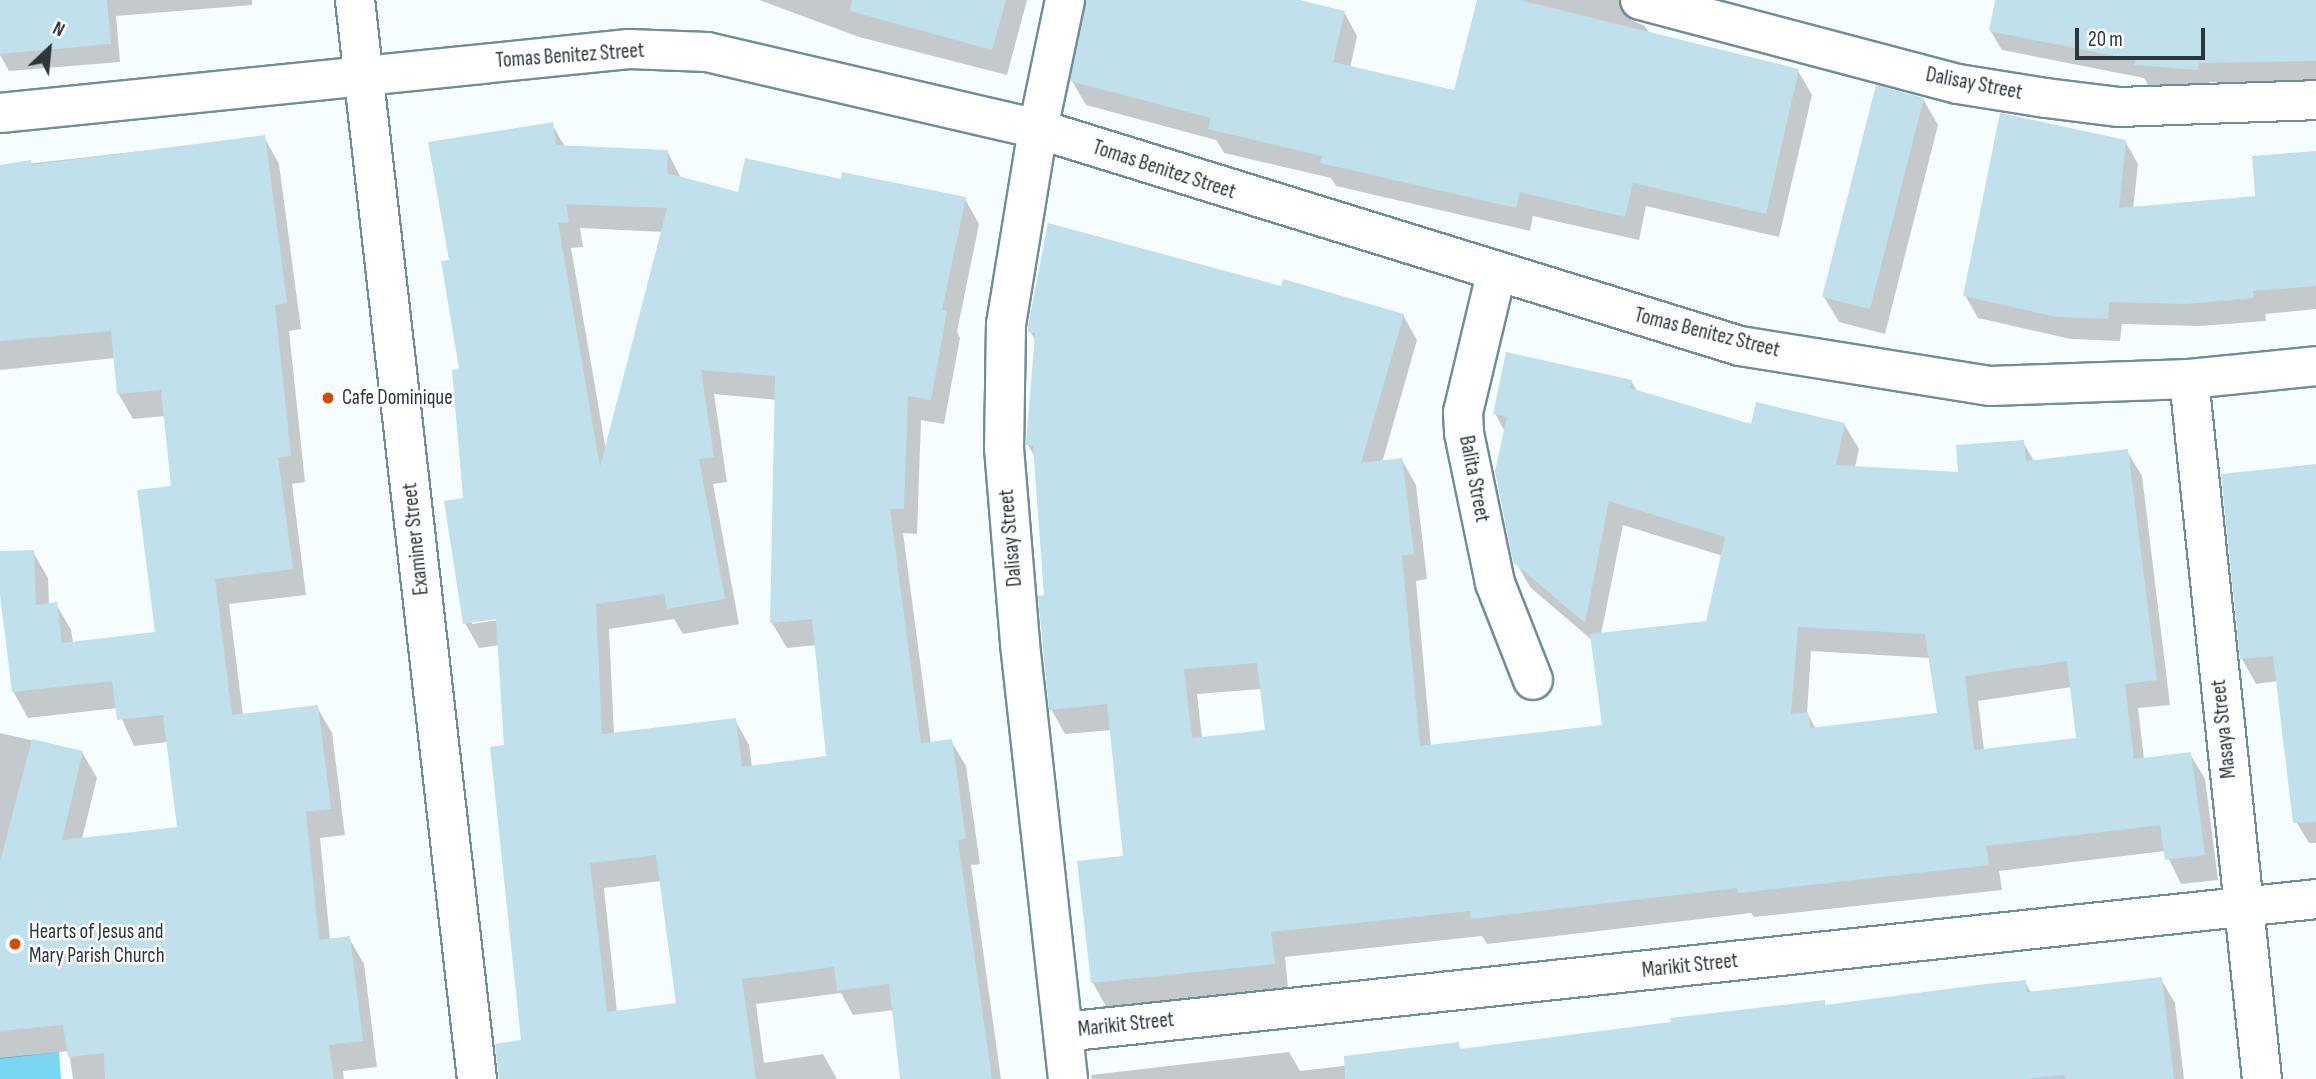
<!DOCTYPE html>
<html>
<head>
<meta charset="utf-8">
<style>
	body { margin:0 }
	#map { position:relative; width:2316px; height:1079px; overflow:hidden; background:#f6fdff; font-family:"Sofia Sans Condensed",sans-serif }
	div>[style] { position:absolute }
	.green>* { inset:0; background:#7ad7f4 }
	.shadow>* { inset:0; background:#0003 }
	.building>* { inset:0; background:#c0e0eb }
	.roads { filter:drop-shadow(2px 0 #6f8e98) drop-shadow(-2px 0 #6f8e98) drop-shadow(0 2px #6f8e98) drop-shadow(0 -2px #6f8e98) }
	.minor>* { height:38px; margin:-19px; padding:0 19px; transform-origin:19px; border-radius:19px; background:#fff }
	.tertiary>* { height:38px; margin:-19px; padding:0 19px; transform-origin:19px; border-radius:19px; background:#fff }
	.dots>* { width:19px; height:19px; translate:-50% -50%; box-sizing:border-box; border:4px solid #fff; border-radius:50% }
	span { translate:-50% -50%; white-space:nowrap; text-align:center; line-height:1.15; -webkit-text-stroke:5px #fff; paint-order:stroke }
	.street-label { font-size:21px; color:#2a373c }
	.poi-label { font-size:21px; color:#2a373c }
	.left { translate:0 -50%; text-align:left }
	.north { position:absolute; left:14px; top:14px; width:70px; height:70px; -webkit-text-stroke:5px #fff; paint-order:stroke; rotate:26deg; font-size:19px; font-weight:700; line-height:28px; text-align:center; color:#2a373c }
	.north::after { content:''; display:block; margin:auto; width:24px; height:32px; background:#2a373c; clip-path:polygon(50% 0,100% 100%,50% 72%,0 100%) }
	.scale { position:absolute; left:2075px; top:28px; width:130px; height:32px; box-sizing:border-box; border:4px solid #2a373c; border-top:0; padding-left:9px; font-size:21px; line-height:24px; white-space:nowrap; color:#2a373c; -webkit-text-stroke:5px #fff; paint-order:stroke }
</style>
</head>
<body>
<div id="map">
	<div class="green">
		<div style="clip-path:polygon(59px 1052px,61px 1079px,0 1079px,0 1058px)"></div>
	</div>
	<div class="shadow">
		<div style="clip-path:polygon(0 0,252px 0,252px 5px,116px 16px,120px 62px,9px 71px,0 55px)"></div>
		<div style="clip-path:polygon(759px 0,1027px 0,1007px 75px,859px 37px)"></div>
		<div style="clip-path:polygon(1088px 0,1293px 0,1344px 12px,1357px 36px,1350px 68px,1455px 92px,1479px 0,1674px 0,1648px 3px,1631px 20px,1645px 26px,1649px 33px,1798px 71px,1812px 95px,1779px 237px,1646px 206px,1639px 240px,1533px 216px,1530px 231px,1336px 186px,1331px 178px,1224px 153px,1216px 140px,1086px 105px,1072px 81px)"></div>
		<div style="clip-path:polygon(1997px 0,2316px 0,2316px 84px,2209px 82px,2209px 90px,2148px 85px,2144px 78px,2002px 50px,1990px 30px)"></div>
		<div style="clip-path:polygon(1923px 99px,1938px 125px,1885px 334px,1839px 322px,1824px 297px)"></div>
		<div style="clip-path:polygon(evenodd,552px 124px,565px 147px,667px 151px,681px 178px,739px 194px,842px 181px,965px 199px,979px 224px,957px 332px,960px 338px,944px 424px,921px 420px,917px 534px,903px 533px,931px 744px,951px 741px,966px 766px,980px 864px,971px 865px,1001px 1079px,901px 1079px,894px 1010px,853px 1015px,841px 993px,756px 1004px,764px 1063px,823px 1054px,837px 1079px,502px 1079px,523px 1041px,500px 645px,479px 648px,465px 623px,461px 371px,451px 261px,552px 124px,580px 228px,663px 232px,606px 450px,571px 248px,583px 247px,580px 228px,552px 124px,714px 394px,777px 400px,772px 623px,787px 648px,816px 645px,828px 757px,752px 767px,749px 745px,735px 720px,614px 734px,609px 629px,674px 619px,683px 634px,739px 624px,713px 484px,727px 482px,714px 394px,552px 124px,505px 616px,505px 619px,472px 624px,472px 620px,505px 616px,552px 124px,661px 881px,678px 1004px,617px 1012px,604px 888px,661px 881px)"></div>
		<div style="clip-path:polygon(264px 137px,279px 164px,301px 329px,289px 331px,305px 482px,292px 484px,306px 595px,229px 604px,243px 715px,317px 707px,332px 733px,345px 835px,320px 838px,330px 940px,349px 938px,364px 964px,377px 1067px,343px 1071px,344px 1079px,73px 1079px,69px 1051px,0 1059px,0 733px,82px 752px,97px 778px,82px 839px,179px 828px,168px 742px,134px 746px,117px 708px,28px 718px,13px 691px,0 553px,33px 552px,48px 578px,49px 605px,56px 604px,71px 630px,73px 643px,157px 633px,173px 488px,165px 416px,133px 419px,118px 393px,115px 358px,0 370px,0 167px)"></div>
		<div style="clip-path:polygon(2125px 141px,2138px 164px,2133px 209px,2257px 197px,2316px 152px,2316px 309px,2265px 314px,2266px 321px,2200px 326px,2122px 324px,2120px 341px,2071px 339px,1978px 318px,1965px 295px)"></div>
		<div style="clip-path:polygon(evenodd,1283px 288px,1403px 315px,1417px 340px,1382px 463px,1402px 460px,1416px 485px,1427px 579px,1416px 581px,1431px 747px,1604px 727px,1593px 641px,1530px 587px,1515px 561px,1505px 432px,1495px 413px,1631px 381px,1638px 392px,1752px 427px,1844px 424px,1859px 449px,1855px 467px,1960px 473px,2023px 442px,2034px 461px,2127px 451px,2142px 476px,2170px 705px,2138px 708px,2144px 759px,2190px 754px,2205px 779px,2218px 880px,2181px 884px,2165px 851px,1999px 871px,2002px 890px,1754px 917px,1751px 913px,1487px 944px,1482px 936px,1285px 957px,1288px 988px,1107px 1008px,1093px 983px,1079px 863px,1125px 858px,1112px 730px,1065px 734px,1051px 709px,1036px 459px,1028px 445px,1036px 342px,1030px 331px,1283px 288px,1623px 525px,1723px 556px,1707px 622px,1601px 634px,1623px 525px,1283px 288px,1811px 651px,1931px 658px,1939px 714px,1816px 729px,1807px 713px,1811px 651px,1283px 288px,2072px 687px,2078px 739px,1984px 750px,1978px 701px,2072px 687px,1283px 288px,1262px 689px,1267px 732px,1202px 738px,1197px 694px,1262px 689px)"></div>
		<div style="clip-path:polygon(2316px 469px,2316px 843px,2309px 843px,2294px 818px,2278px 681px,2256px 684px,2242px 659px)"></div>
		<div style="clip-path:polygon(2161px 979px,2175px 1003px,2184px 1079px,1092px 1079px,1091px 1075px,1289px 1052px,1300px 1071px,1386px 1061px,1458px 1044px,1462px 1051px,1824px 1002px,1827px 1007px,2025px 982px,2032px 994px)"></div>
	</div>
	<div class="building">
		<div style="clip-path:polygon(0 0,107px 0,111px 44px,0 54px)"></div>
		<div style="clip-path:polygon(852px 0,1006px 0,992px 50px,850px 11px)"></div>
		<div style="clip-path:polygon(1086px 0,1299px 0,1345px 11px,1333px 62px,1454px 90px,1477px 0,1520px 0,1799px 69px,1766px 214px,1633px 183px,1625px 217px,1520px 192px,1516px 208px,1320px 163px,1322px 156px,1208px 129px,1211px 118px,1070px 81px)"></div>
		<div style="clip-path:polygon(1995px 0,2316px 0,2316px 61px,2199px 63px,2198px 70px,2134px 65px,2135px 60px,1989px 31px)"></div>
		<div style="clip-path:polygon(1876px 85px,1924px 98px,1870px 309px,1822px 297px)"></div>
		<div style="clip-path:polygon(2000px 113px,2126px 140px,2119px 208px,2255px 196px,2252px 156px,2316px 151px,2316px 286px,2253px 291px,2254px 298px,2186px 304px,2109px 302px,2108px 319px,2057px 317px,1963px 296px)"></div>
		<div style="clip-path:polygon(evenodd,553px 122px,556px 145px,668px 150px,667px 173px,738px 192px,745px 158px,841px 179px,842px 172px,966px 197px,942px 310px,947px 311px,931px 400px,908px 396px,904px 509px,890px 509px,921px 743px,952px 739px,966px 839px,958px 840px,992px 1079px,900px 1079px,889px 984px,837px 991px,834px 967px,742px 979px,756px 1079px,499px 1079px,495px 1044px,521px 1040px,490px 747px,504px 745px,496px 619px,463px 624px,444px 501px,463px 498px,452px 370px,459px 369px,441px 261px,449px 260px,428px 142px,553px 122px,566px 204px,667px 208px,600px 467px,558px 223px,569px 222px,566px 204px,553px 122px,701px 370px,775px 376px,770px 623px,812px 619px,826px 756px,742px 767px,736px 718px,602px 734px,596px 604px,664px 594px,667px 609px,725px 599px,699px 459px,714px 457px,701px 370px,553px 122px,656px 855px,676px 1003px,607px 1012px,590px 863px,656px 855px)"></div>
		<div style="clip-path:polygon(265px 135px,287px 303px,275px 305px,291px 456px,278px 458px,293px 569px,215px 579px,232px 715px,318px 705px,331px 809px,306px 812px,319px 940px,350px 936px,363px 1041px,329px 1045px,334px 1079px,105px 1079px,104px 1053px,68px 1057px,63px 1025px,0 1031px,0 862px,32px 739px,83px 751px,62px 840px,177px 827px,163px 715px,117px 720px,112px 681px,12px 692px,0 595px,0 551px,34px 550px,36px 605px,57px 602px,62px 643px,155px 632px,137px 490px,171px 486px,161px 390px,117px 394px,111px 331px,0 341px,0 165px,31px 160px,32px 165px)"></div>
		<div style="clip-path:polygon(evenodd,1048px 223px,1281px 286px,1283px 279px,1404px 314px,1361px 463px,1402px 458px,1414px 554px,1402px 556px,1420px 746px,1602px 725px,1590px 634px,1706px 621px,1725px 537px,1609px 501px,1585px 623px,1513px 562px,1495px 471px,1507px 417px,1493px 414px,1506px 352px,1632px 380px,1630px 388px,1751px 424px,1756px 402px,1845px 423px,1836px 465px,1958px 472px,1956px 445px,2024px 440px,2026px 461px,2128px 449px,2157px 680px,2125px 684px,2134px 759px,2191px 752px,2205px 855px,2165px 860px,2160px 825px,1986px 846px,1989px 865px,1738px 893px,1737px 888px,1471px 919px,1470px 911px,1271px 932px,1275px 964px,1091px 983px,1077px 861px,1123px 856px,1107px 704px,1049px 710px,1038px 596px,1044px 595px,1033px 446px,1026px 445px,1035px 333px,1028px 332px,1028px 326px,1048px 223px,1798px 627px,1925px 634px,1937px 713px,1810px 728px,1808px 712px,1791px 714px,1798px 627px,1048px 223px,2067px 661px,2076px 738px,1974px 750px,1965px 676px,2067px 661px,1048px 223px,1257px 663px,1265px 730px,1192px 738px,1184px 669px,1257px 663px)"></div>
		<div style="clip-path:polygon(2316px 464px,2316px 822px,2293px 823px,2273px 656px,2240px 659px,2221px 474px)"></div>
		<div style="clip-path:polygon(2162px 977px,2174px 1079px,2066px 1079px,2065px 1075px,2025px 1079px,1345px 1079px,1344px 1056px,1459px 1042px,1460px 1049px,1671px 1022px,1670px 1018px,1825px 1000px,1825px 1005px,1986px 984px,2026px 980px,2027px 992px)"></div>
	</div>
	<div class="roads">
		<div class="minor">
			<div style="left:1065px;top:0;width:132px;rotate:101.8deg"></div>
			<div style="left:1038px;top:129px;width:198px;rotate:99.3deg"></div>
			<div style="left:1006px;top:324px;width:124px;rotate:90.9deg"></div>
			<div style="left:1004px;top:448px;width:197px;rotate:85.3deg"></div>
			<div style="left:1020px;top:644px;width:438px;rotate:83.7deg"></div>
			<div style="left:1640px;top:0;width:329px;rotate:14.8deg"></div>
			<div style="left:1958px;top:84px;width:89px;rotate:9deg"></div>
			<div style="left:2046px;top:98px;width:74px;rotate:7deg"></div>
			<div style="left:2119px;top:107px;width:197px;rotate:-2deg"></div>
			<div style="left:0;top:113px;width:632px;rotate:-5.81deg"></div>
			<div style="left:629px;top:49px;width:78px;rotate:2.2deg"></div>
			<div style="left:707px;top:52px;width:340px;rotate:13.1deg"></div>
			<div style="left:1038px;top:129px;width:735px;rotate:17.18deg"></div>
			<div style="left:1740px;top:346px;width:253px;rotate:9.1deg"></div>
			<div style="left:1990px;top:386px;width:199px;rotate:-2deg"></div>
			<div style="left:2189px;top:379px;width:128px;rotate:-5.8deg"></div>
			<div style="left:1496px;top:274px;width:142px;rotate:103.4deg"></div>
			<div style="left:1463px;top:412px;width:21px;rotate:87deg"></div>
			<div style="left:1464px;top:433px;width:153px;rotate:78.3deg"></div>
			<div style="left:1495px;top:583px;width:104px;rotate:68.6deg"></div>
			<div style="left:2189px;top:379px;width:704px;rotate:84.05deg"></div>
			<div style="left:1064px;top:1032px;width:1259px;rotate:-6.06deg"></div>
		</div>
		<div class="tertiary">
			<div style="left:355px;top:0;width:1086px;rotate:83.55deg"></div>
		</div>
	</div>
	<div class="dots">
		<div style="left:328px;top:398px;background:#d14c09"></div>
		<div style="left:15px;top:944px;background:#d14c09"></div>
	</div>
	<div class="street-label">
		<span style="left:570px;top:56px;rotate:-4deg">Tomas Benitez Street</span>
		<span style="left:1974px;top:84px;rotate:11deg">Dalisay Street</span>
		<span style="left:1164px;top:170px;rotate:18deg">Tomas Benitez Street</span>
		<span style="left:1707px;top:333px;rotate:14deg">Tomas Benitez Street</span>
		<span style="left:1474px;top:479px;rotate:79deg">Balita Street</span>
		<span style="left:1011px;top:538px;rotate:-95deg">Dalisay Street</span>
		<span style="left:416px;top:539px;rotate:-96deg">Examiner Street</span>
		<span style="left:2224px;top:729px;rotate:-96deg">Masaya Street</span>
		<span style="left:1690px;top:966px;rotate:-6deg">Marikit Street</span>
		<span style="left:1126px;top:1025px;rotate:-6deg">Marikit Street</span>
	</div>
	<div class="poi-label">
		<span class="left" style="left:342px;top:398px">Cafe Dominique</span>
		<span class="left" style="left:29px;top:944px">Hearts of Jesus and<br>Mary Parish Church</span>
	</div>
	<div class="north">N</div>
	<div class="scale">20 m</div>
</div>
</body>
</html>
